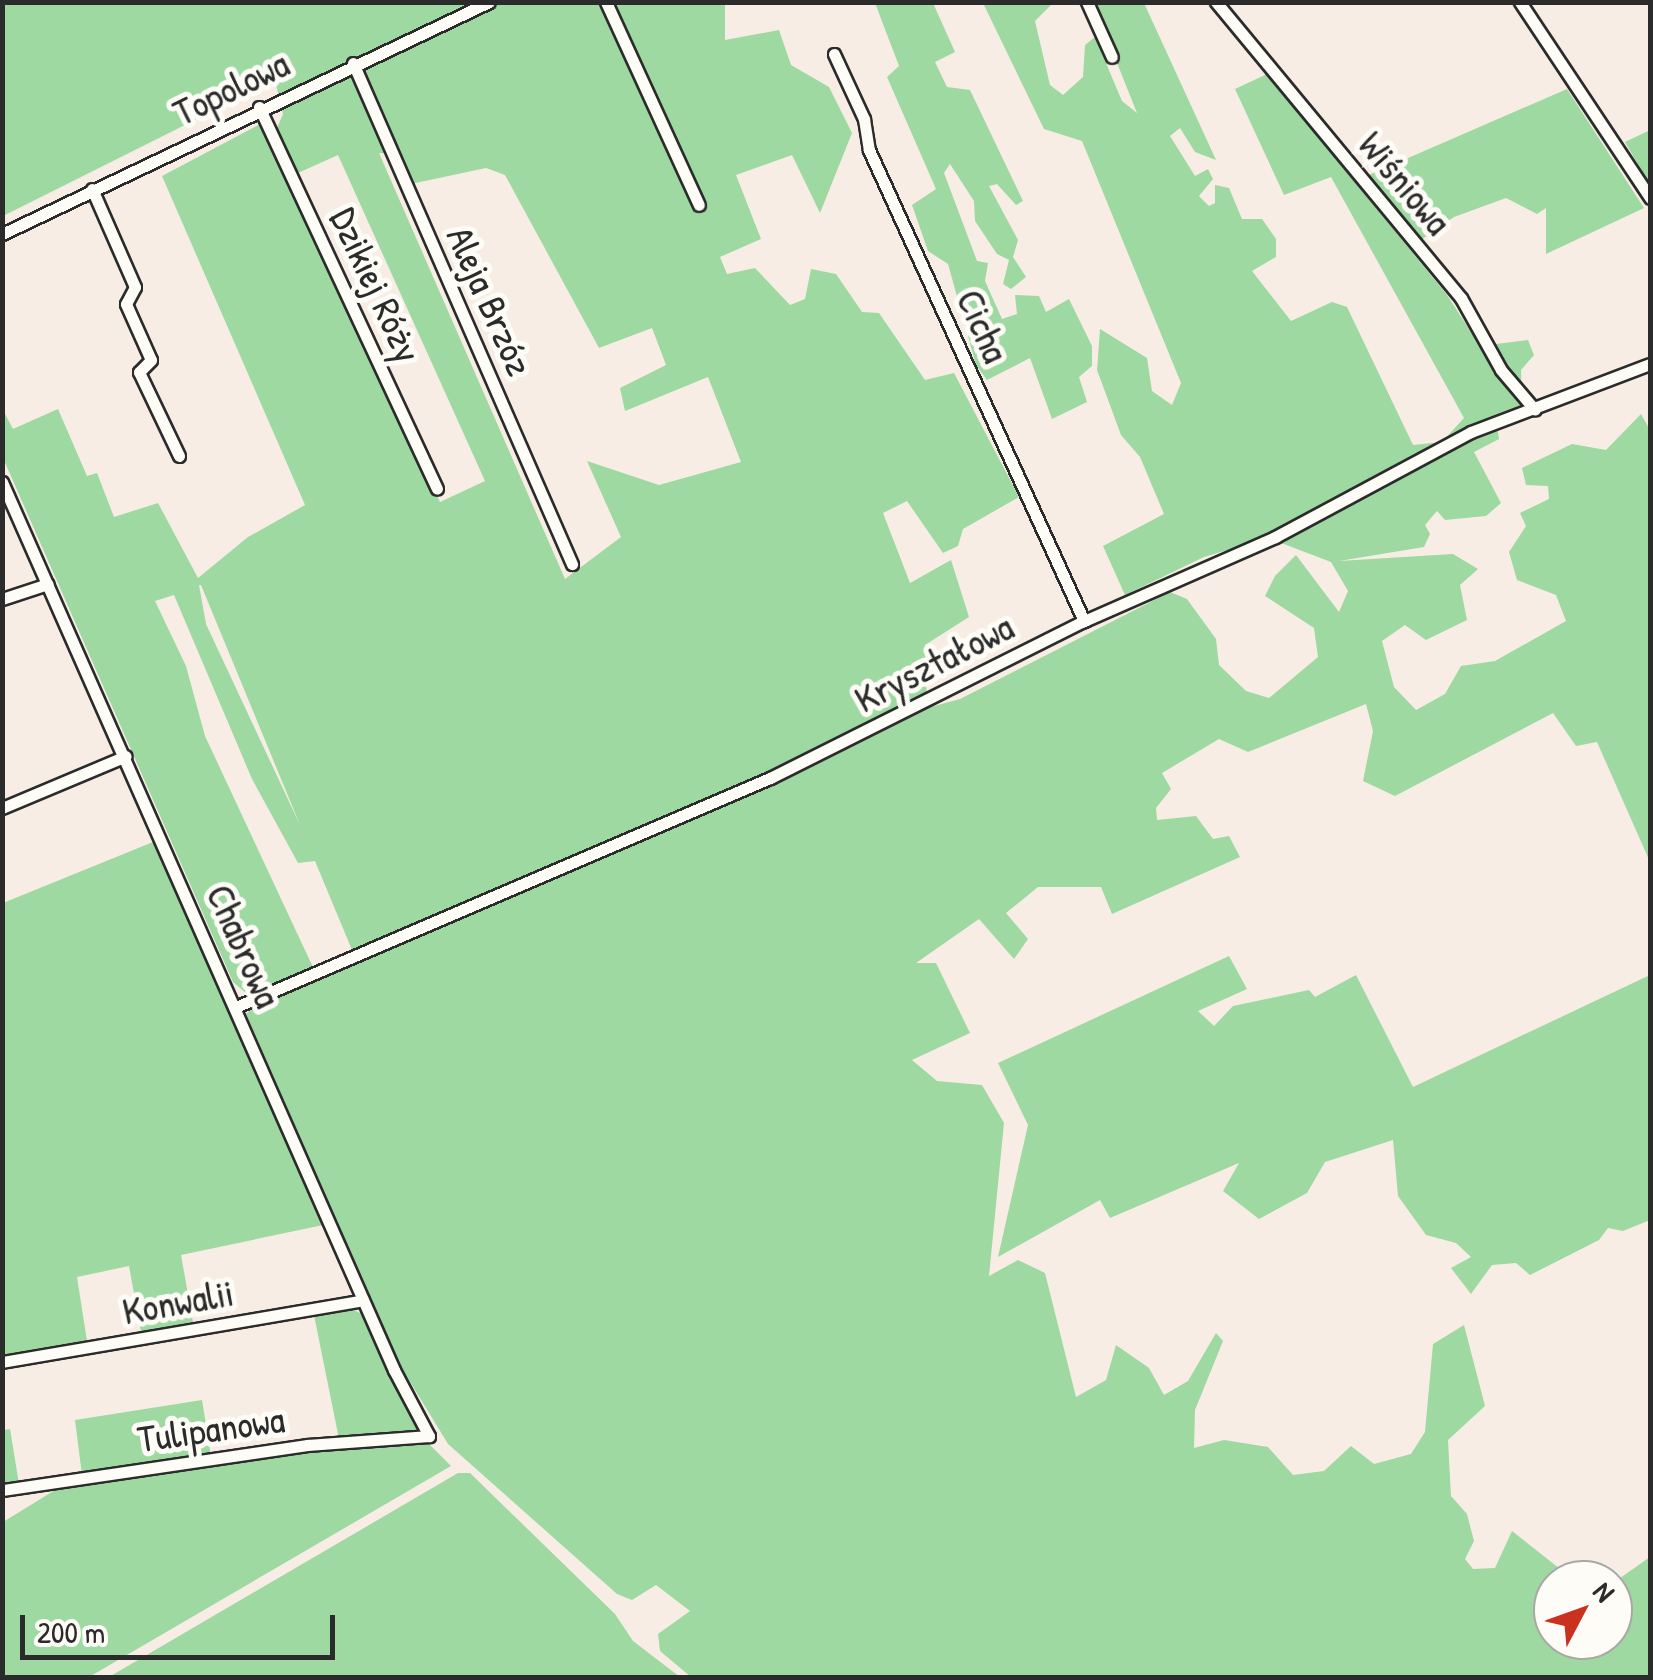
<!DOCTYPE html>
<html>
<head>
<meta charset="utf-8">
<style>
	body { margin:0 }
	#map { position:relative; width:1653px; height:1680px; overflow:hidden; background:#f8ede4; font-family:"Patrick Hand",sans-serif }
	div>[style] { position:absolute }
	.green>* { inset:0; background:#9dd9a1 }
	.roads { filter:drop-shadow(2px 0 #2b2b2b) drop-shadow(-2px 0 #2b2b2b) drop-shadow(0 2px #2b2b2b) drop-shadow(0 -2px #2b2b2b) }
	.minor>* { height:11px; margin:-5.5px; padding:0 5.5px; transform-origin:5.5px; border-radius:5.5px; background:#fdfcf7 }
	span { translate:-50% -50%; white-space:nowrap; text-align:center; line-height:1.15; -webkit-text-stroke:10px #fdfcf7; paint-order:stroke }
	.street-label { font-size:38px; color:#2b2b2b }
	.frame { position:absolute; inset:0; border:5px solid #2b2b2b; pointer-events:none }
	.north { position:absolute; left:1533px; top:1560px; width:100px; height:100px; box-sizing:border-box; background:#fdfcf7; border:2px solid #a9a8a5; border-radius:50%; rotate:49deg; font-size:28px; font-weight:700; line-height:40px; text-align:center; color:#2b2b2b }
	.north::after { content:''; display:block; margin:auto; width:35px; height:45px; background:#c8321e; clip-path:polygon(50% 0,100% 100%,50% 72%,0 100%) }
	.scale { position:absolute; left:20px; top:1615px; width:315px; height:45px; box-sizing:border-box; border:5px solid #2b2b2b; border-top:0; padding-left:12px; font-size:30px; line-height:35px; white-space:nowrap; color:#2b2b2b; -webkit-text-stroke:8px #fdfcf7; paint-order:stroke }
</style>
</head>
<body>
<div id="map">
	<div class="green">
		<div style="clip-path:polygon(evenodd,3px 3px,725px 3px,725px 40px,779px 30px,791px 65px,829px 87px,852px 133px,820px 213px,792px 155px,736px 175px,761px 239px,720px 257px,727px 274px,755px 268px,790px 305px,805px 299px,811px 269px,836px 274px,862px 312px,879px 313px,925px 380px,954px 373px,1019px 497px,963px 529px,958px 546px,943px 553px,907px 501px,883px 513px,910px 583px,951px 560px,969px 617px,925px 645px,927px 708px,960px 699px,1170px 592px,1187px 599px,1216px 639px,1219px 665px,1246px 691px,1269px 698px,1318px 657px,1314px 628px,1265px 596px,1275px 576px,1296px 555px,1339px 612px,1348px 591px,1331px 562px,1268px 538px,1204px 557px,1125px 595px,1103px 546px,1164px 514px,1140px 457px,1121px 435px,1097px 370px,1100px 329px,1147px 358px,1152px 391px,1172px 405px,1181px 383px,1082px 141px,1044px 129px,983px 3px,1053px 3px,1035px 21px,1050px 85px,1063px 95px,1083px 77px,1085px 45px,1095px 37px,1122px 101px,1137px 113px,1093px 3px,1144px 3px,1216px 160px,1195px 152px,1180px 128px,1170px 136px,1195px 176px,1208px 169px,1213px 179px,1199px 196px,1209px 206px,1215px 203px,1215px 185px,1229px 188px,1242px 219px,1262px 219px,1276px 239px,1276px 257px,1252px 271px,1291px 321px,1332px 302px,1347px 307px,1413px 445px,1442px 442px,1464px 418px,1331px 177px,1284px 195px,1235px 89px,1267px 74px,1447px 295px,1480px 346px,1528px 340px,1534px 355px,1521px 370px,1522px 404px,1496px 419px,1499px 439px,1474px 452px,1501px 503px,1486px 516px,1445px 520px,1437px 511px,1425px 525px,1430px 534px,1424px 547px,1339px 561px,1453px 554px,1478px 569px,1460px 585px,1467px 620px,1426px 640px,1405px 625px,1382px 641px,1394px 687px,1416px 710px,1445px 694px,1461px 666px,1495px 661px,1566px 621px,1556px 595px,1517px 580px,1509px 552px,1526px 526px,1520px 513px,1549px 499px,1548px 486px,1526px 485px,1522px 468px,1572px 444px,1606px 450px,1641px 414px,1650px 430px,1650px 862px,1597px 742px,1576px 746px,1553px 713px,1395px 796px,1363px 781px,1373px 731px,1366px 704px,1248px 752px,1219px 739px,1162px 773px,1171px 789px,1156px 808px,1157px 820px,1196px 816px,1213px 839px,1229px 836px,1240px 857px,1112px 914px,1101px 887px,1038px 887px,1006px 913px,1028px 939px,1014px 959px,979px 919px,916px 963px,936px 963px,970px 1033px,912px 1060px,937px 1081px,982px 1085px,1004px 1123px,989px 1276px,1018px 1260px,1045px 1273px,1076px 1397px,1106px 1380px,1116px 1345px,1149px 1368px,1164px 1395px,1188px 1381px,1216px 1333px,1223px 1341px,1195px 1410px,1194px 1448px,1224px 1440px,1268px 1447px,1293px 1475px,1324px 1471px,1351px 1446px,1374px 1464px,1411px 1454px,1425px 1432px,1433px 1344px,1464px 1325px,1485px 1406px,1448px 1440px,1451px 1496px,1467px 1514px,1474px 1541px,1465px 1559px,1473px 1569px,1495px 1568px,1512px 1531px,1574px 1580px,1553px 1580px,1553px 1640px,1613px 1640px,1613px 1583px,1650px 1557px,1650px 1677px,691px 1677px,660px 1651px,658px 1634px,690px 1611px,656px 1585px,632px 1600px,617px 1594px,448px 1444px,401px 1367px,246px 1014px,265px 999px,260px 989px,247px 994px,233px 982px,3px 458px,2px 408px,13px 429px,58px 409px,87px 476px,97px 473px,114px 517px,158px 503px,198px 578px,248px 537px,305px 505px,162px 176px,262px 123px,440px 502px,485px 481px,338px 155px,298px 173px,277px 128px,283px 114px,275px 80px,3px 216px,3px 3px,379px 153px,391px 154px,406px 185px,486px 168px,505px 175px,599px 348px,652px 328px,666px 365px,620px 388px,625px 411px,708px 377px,741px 462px,659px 485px,587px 461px,621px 537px,565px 579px,379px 153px,3px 3px,199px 585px,201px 585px,300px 825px,206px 624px,199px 585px,3px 3px,174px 595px,252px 779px,298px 863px,315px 861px,357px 962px,318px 978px,205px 736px,186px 666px,155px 601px,174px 595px)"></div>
		<div style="clip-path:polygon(875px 3px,933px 3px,955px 52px,935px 62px,947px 87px,970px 90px,1023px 201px,1016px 205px,997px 184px,989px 186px,1018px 240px,1013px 257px,1026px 277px,1011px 289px,1003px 284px,1009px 260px,997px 254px,975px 221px,974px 201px,950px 164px,944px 173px,977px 261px,988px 263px,985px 281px,1002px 319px,1017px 314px,1015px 295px,1039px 296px,1046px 312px,1069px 299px,1092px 346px,1092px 366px,1079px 377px,1087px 402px,1052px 419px,1030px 358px,987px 380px,976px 365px,948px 264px,928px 251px,912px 205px,936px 189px,887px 77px,899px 66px)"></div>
		<div style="clip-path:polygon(1567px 89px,1644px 208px,1546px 254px,1546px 208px,1537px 214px,1506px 198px,1454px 217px,1421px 240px,1369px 175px)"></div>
		<div style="clip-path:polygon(1650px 130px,1650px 185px,1625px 142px)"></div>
		<div style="clip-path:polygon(158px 840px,328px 1224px,181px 1255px,193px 1322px,141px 1332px,129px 1266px,77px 1277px,87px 1341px,3px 1356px,3px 903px)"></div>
		<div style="clip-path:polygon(1229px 956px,1247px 989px,1198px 1011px,1214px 1026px,1233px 1006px,1309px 990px,1315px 997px,1356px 975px,1413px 1087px,1650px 975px,1650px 1220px,1623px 1231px,1608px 1228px,1599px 1240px,1530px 1275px,1516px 1263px,1492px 1265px,1471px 1294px,1451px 1268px,1471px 1257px,1456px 1243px,1426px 1235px,1398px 1196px,1393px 1140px,1325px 1162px,1307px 1193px,1259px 1219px,1223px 1191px,1239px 1163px,1110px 1218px,1100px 1200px,998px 1257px,1028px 1125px,998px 1063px)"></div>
		<div style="clip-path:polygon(352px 1309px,362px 1314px,419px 1426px,416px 1435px,339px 1439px,314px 1315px)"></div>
		<div style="clip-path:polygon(202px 1400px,211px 1456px,82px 1475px,75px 1420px)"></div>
		<div style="clip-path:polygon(10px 1429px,19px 1484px,3px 1487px,3px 1430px)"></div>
		<div style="clip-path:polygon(428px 1443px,451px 1466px,89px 1677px,3px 1678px,3px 1522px,60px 1487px,327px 1449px)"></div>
		<div style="clip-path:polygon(458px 1473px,470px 1473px,615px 1614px,633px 1641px,680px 1677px,109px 1677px)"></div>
	</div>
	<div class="roads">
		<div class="minor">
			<div style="left:606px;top:2px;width:223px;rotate:65.4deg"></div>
			<div style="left:1087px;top:2px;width:60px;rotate:65.6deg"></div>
			<div style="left:1216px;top:2px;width:384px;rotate:50.4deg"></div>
			<div style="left:1461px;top:298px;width:82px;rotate:60.9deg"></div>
			<div style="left:1501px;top:370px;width:52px;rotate:49.6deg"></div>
			<div style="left:1520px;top:2px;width:235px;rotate:56.4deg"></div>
			<div style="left:834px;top:54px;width:72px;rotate:65.2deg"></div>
			<div style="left:864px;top:119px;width:31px;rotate:81deg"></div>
			<div style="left:869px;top:150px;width:518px;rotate:65.46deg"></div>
			<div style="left:353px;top:63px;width:547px;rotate:66.39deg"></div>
			<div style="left:259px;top:107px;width:421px;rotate:65deg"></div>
			<div style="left:92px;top:189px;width:107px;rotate:66.3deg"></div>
			<div style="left:135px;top:287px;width:19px;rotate:118deg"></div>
			<div style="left:126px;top:304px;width:61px;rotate:65.9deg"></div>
			<div style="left:151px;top:360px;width:17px;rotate:135deg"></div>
			<div style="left:139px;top:372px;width:93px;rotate:64.5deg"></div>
			<div style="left:2px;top:234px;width:539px;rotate:-25.47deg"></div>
			<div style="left:2px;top:482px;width:971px;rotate:66.18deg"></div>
			<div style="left:394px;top:1370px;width:75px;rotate:62.1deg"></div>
			<div style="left:429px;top:1436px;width:122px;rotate:175.8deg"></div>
			<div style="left:307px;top:1445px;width:308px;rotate:171.6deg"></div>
			<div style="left:2px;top:599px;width:48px;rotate:-18.1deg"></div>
			<div style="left:2px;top:808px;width:134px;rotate:-22.8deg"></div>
			<div style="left:238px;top:1006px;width:579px;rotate:-23.2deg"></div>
			<div style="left:770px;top:778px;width:351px;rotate:-26.6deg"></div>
			<div style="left:1084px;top:621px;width:209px;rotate:-23.7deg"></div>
			<div style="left:1275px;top:537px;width:222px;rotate:-28.2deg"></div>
			<div style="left:1471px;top:432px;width:191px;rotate:-20.8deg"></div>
			<div style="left:2px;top:1362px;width:366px;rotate:-9.7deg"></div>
		</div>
	</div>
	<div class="street-label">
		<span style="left:231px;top:88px;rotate:-26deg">Topolowa</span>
		<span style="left:1405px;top:183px;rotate:50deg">Wiśniowa</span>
		<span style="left:376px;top:285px;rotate:65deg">Dzikiej Róży</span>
		<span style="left:490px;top:301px;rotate:66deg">Aleja Brzóz</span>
		<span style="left:983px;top:326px;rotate:66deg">Cicha</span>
		<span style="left:934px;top:663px;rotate:-27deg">Kryształowa</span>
		<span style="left:244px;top:946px;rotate:66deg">Chabrowa</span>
		<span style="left:178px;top:1302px;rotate:-10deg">Konwalii</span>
		<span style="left:211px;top:1429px;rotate:-8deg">Tulipanowa</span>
	</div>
	<div class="frame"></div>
	<div class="north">N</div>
	<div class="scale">200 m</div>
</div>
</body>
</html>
